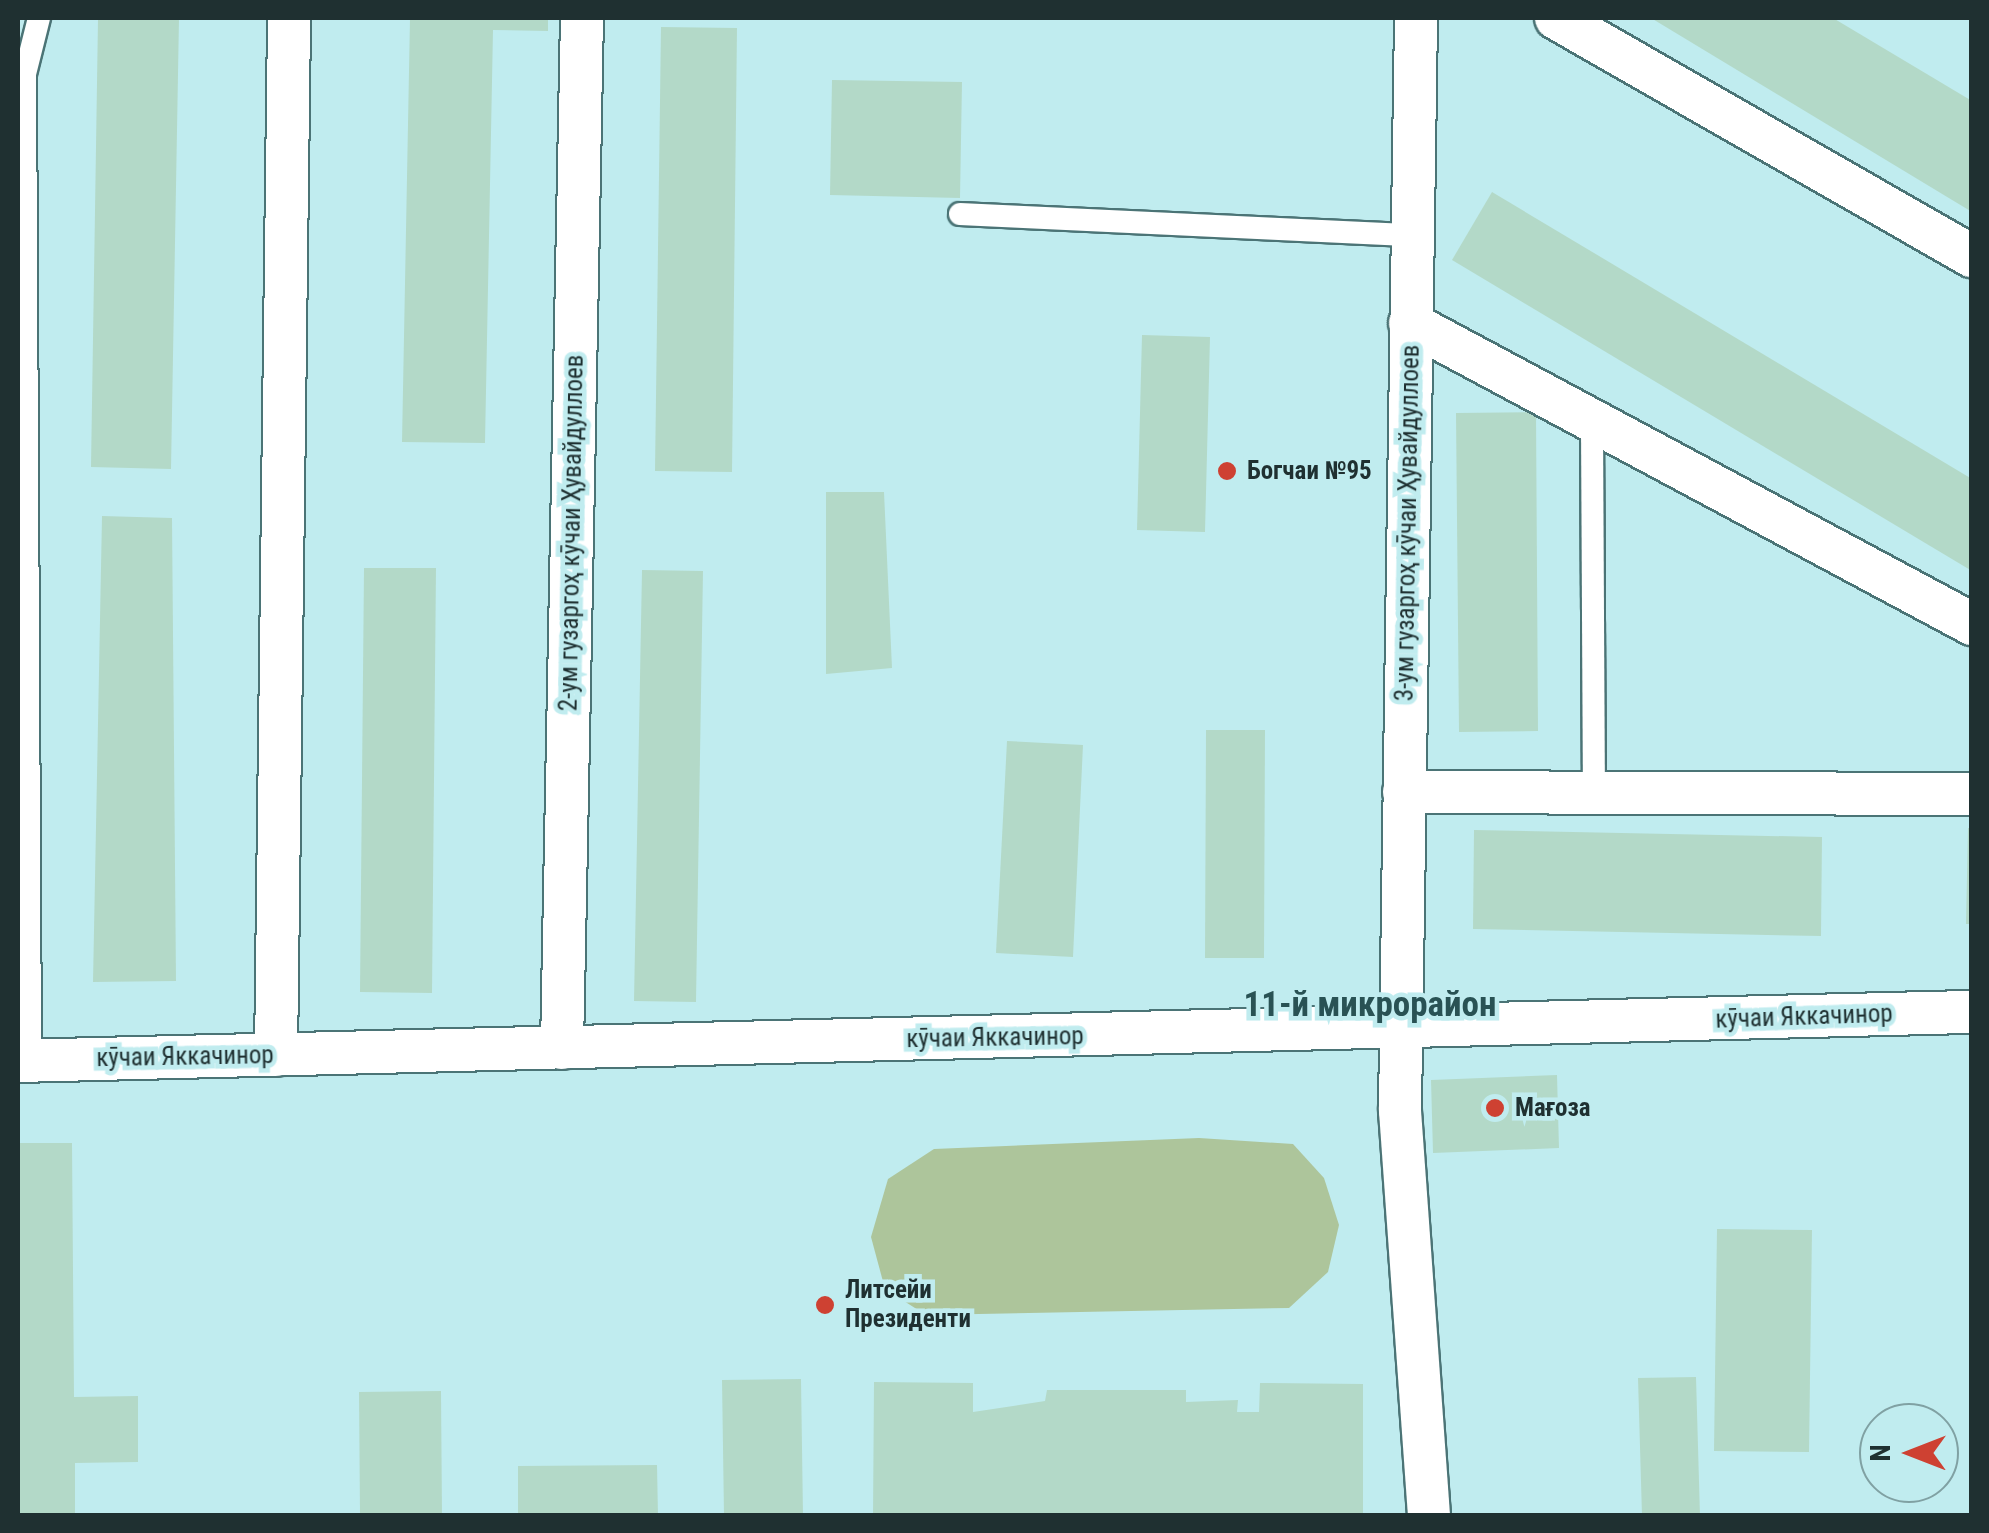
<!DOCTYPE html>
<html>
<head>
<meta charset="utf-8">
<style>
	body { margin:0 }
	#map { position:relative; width:1989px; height:1533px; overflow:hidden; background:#c0ecef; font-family:"Roboto Condensed",sans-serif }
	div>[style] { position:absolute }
	.green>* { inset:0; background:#adc59b }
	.building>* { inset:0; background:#b3d9c8 }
	.roads { filter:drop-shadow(2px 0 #4b7476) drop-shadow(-2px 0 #4b7476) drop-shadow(0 2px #4b7476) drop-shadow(0 -2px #4b7476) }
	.service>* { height:22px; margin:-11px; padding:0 11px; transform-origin:11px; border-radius:11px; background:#fff }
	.minor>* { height:42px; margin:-21px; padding:0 21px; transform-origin:21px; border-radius:21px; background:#fff }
	.dots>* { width:28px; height:28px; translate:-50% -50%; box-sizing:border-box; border:5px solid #c0ecef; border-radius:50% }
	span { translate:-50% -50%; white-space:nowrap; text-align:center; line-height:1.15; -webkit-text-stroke:9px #c0ecef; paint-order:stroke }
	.poi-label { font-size:25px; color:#1f3031; font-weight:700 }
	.left { translate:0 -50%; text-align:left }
	.street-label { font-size:25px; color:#1f3031 }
	.district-label { font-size:35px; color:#295254; font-weight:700 }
	.frame { position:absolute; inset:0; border:20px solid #1f3031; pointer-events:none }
	.north { position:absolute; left:1859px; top:1403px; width:100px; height:100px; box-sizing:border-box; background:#c0ecef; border:2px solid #80a1a3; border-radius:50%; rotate:270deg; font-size:28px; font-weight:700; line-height:40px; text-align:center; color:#1f3031 }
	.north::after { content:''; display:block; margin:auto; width:35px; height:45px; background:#ce4132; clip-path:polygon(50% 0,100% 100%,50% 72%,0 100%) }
</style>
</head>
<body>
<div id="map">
	<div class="green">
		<div style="clip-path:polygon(1199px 1138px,1293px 1144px,1324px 1178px,1339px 1225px,1328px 1272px,1289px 1308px,926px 1315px,885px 1289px,871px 1237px,888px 1179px,934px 1149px)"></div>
	</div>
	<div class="building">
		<div style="clip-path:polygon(98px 18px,179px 18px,171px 469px,91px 467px)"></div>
		<div style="clip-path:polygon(410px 18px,548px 18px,548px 31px,493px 30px,485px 443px,402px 442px)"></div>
		<div style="clip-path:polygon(1651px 18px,1833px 18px,1972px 101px,1972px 212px)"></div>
		<div style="clip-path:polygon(661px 27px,737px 28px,732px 472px,655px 471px)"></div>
		<div style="clip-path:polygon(832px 80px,962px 82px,960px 198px,830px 195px)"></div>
		<div style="clip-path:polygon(1492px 192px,1972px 479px,1972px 571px,1452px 260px)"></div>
		<div style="clip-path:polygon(1142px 335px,1210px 337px,1205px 532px,1137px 530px)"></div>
		<div style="clip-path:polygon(1536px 412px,1538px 731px,1459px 732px,1456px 413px)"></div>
		<div style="clip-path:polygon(826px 492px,884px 492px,892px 668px,826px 674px)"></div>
		<div style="clip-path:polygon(102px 516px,172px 518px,176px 981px,93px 982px)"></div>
		<div style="clip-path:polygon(364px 568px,436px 568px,432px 993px,360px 992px)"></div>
		<div style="clip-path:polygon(642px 570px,703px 571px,696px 1002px,634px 1001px)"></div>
		<div style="clip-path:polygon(1206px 730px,1265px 730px,1264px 958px,1205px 958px)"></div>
		<div style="clip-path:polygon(1007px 741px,1083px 745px,1073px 957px,996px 953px)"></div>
		<div style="clip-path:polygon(1968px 828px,1972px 828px,1972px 924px,1966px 924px)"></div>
		<div style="clip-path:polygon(1474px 830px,1822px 837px,1821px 936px,1473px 929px)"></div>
		<div style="clip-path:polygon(1557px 1075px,1559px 1148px,1433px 1153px,1431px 1080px)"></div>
		<div style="clip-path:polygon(18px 1143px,72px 1143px,74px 1397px,138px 1396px,138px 1462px,75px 1463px,75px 1516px,18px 1516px)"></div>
		<div style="clip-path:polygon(1717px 1229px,1812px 1230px,1809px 1452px,1714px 1451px)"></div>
		<div style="clip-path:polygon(1696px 1377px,1700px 1516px,1642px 1516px,1638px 1378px)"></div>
		<div style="clip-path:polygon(801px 1379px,803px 1516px,724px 1516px,722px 1380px)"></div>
		<div style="clip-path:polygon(874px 1382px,973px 1383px,973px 1412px,1045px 1401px,1047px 1390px,1186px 1390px,1186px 1402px,1238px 1400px,1237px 1412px,1259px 1412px,1260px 1383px,1363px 1384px,1363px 1516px,873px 1516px)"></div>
		<div style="clip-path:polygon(441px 1391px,442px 1516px,360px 1516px,359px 1392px)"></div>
		<div style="clip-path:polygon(657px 1465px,658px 1516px,518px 1516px,518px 1466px)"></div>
	</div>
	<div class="roads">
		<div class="service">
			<div style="left:960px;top:214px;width:452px;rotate:2.7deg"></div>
			<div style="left:1592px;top:424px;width:369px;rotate:89.7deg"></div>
			<div style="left:30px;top:1060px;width:986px;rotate:-90.29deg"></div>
			<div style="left:25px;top:74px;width:58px;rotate:-76deg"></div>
		</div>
		<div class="minor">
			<div style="left:1416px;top:18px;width:1093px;rotate:90.84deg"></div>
			<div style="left:1400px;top:1111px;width:406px;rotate:85.9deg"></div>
			<div style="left:1556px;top:18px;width:479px;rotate:29.8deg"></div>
			<div style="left:1410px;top:323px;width:638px;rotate:28.17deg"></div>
			<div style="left:1404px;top:792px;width:568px;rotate:0.2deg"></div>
			<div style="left:562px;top:1048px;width:1030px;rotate:-88.89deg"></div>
			<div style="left:276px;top:1055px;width:1037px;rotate:-89.28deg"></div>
			<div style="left:18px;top:1061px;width:1955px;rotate:-1.44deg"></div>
		</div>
	</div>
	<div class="dots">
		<div style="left:1227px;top:471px;background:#ce4132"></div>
		<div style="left:1495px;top:1108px;background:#ce4132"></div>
		<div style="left:825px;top:1305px;background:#ce4132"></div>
	</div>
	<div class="poi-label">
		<span class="left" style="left:1247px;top:471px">Богчаи №95</span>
		<span class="left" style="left:1515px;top:1108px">Мағоза</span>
		<span class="left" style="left:845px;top:1305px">Литсейи<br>Президенти</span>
	</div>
	<div class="street-label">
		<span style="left:1408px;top:523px;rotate:-89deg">3-ум гузаргоҳ кӯчаи Ҳувайдуллоев</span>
		<span style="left:572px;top:533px;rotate:-89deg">2-ум гузаргоҳ кӯчаи Ҳувайдуллоев</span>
		<span style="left:1804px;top:1017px;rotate:-2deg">кӯчаи Яккачинор</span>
		<span style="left:995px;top:1038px;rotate:-1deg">кӯчаи Яккачинор</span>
		<span style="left:185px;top:1057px;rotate:-1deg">кӯчаи Яккачинор</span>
	</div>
	<div class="district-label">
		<span style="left:1370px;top:1005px">11-й микрорайон</span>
	</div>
	<div class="frame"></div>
	<div class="north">N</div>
</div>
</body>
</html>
